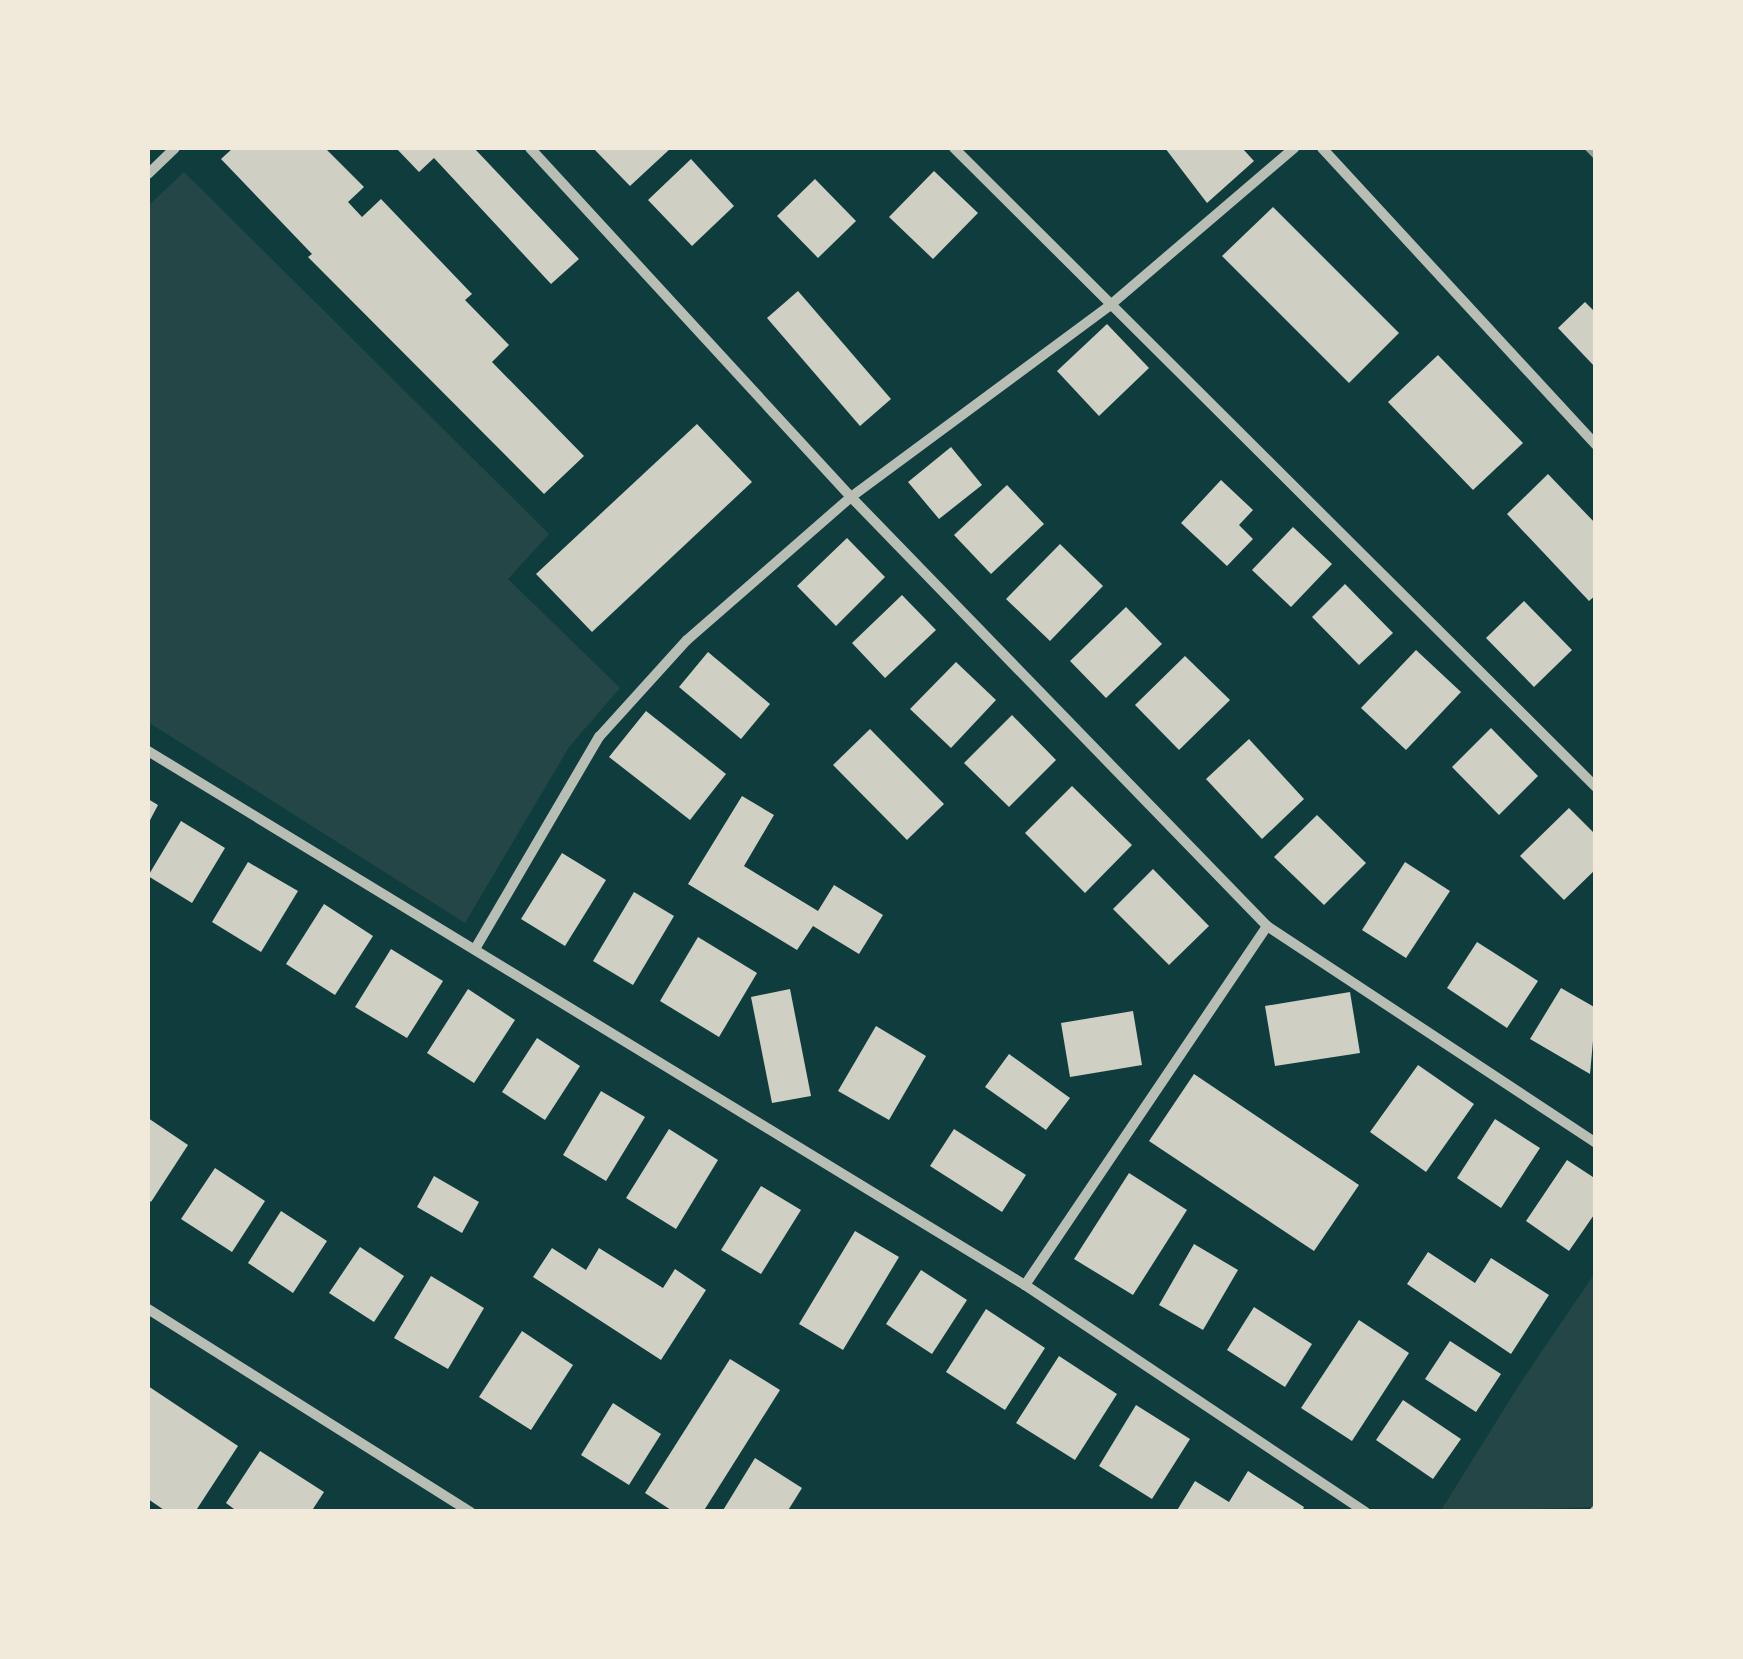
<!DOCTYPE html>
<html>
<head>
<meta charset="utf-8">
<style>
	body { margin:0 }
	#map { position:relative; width:1743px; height:1659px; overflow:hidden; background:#0f3d3e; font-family:Arial,sans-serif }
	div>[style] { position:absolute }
	.green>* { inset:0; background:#244646 }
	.building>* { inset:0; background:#cfcfc3 }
	.minor>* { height:10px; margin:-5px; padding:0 5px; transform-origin:5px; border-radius:5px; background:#b8beb3 }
	.rail>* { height:8px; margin:-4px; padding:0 4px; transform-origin:4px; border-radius:4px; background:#97a49c }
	span { translate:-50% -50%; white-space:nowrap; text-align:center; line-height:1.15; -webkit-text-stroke:10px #f1e9da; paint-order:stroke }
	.frame { position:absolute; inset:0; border:150px solid #f1e9da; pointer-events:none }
</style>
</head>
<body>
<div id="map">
	<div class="green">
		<div style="clip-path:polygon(184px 172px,549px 534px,508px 579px,620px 688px,569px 747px,465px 923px,148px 722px,148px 206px)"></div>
		<div style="clip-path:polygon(1595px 1273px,1595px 1507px,1440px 1512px,1521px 1382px)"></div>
	</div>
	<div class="building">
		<div style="clip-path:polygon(233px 148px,325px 148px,364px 187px,348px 202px,362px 217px,381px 199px,472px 294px,465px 300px,509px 345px,492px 362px,584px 456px,544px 494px,308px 257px,312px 254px,221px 159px)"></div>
		<div style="clip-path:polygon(396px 148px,474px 148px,579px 259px,551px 284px,434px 158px,419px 172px)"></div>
		<div style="clip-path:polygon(593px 148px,671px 148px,630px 186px)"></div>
		<div style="clip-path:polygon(1165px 148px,1242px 148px,1254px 161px,1207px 203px)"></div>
		<div style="clip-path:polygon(691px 159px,734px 206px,692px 246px,648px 200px)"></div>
		<div style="clip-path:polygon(934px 171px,978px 213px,933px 259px,889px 217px)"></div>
		<div style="clip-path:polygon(815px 179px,856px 221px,818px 258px,777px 216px)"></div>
		<div style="clip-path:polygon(1273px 207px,1399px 333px,1349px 383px,1222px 256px)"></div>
		<div style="clip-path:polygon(798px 291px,891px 399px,860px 426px,767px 318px)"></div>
		<div style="clip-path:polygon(1585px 302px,1596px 313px,1596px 368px,1558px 328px)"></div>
		<div style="clip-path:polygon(1107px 324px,1149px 368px,1099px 416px,1057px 371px)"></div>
		<div style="clip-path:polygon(1438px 355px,1523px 443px,1473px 490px,1388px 402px)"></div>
		<div style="clip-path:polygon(697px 424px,752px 482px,592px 632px,536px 574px)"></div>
		<div style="clip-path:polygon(951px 447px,982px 485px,939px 519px,908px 482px)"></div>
		<div style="clip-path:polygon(1548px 474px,1596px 524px,1596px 595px,1589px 601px,1507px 514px)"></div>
		<div style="clip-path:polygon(1221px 480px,1253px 510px,1239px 525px,1253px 539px,1227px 566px,1181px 523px)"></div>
		<div style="clip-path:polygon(1007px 485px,1044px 524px,991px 574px,954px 535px)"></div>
		<div style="clip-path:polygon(1293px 527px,1332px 564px,1291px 607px,1252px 570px)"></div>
		<div style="clip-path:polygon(847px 538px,885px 577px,836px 626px,797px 586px)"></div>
		<div style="clip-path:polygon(1060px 544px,1103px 586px,1050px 641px,1006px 599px)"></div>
		<div style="clip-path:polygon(1345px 584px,1393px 633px,1359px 665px,1312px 617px)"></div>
		<div style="clip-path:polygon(902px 595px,936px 630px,885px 678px,852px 643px)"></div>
		<div style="clip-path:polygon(1524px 601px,1572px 650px,1534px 687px,1486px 638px)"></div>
		<div style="clip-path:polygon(1126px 607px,1162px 644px,1106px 698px,1070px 661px)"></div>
		<div style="clip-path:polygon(1416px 650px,1461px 692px,1406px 750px,1361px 708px)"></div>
		<div style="clip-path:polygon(708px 652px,770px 704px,741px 739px,679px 687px)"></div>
		<div style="clip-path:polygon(1185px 656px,1230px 700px,1179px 750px,1135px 705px)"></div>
		<div style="clip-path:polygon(956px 662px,996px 700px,951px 748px,910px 709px)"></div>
		<div style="clip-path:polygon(646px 711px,726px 774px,690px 820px,609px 757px)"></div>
		<div style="clip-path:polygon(1012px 715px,1056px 760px,1009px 807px,964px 763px)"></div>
		<div style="clip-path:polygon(1491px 728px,1538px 776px,1499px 815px,1452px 767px)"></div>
		<div style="clip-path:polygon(870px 729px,944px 804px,907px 840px,833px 765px)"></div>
		<div style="clip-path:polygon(1249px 739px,1304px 799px,1262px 839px,1206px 779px)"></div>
		<div style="clip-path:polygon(1072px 786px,1132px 845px,1085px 893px,1025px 833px)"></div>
		<div style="clip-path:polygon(742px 796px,774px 815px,744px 866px,818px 911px,834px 885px,883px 915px,859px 954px,813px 926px,797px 950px,688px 884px)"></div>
		<div style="clip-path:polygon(148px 799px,158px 805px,148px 824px)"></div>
		<div style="clip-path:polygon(1569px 808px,1596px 835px,1596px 869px,1564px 900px,1520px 856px)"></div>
		<div style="clip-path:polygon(1317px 815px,1366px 863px,1324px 905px,1274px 857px)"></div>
		<div style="clip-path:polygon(181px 821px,225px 848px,192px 903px,148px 876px)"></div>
		<div style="clip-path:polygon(562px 853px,606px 880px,565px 946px,521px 919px)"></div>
		<div style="clip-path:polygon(248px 862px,298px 891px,261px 952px,212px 922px)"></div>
		<div style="clip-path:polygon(1405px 862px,1450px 891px,1406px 958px,1362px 930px)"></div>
		<div style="clip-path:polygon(1153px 869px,1209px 926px,1169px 965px,1113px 909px)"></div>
		<div style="clip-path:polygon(634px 892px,674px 916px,633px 985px,593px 961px)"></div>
		<div style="clip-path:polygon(324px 904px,373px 936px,335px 995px,286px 964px)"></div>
		<div style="clip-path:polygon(698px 937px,757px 973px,719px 1037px,660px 1001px)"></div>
		<div style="clip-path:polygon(1477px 942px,1538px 981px,1507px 1028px,1447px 988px)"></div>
		<div style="clip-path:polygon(391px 949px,443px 981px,407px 1038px,355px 1007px)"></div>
		<div style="clip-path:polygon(1561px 988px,1596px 1008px,1590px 1074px,1530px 1039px)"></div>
		<div style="clip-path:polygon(468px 989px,515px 1020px,474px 1083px,427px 1053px)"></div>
		<div style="clip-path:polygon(790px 989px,811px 1096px,772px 1103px,751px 997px)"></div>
		<div style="clip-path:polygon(1350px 992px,1360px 1053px,1275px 1066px,1265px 1006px)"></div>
		<div style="clip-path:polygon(1133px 1011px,1142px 1065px,1070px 1077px,1061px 1023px)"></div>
		<div style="clip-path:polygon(876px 1026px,926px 1056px,889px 1120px,838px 1091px)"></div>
		<div style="clip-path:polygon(537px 1038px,580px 1066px,545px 1120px,502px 1092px)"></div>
		<div style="clip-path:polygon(1009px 1054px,1070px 1098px,1046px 1130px,985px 1087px)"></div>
		<div style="clip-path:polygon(1418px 1065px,1474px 1104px,1426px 1172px,1370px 1132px)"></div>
		<div style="clip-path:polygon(1194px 1074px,1359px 1185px,1314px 1251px,1149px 1141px)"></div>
		<div style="clip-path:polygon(601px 1091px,645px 1117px,606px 1181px,563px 1155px)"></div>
		<div style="clip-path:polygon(148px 1118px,188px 1145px,151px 1202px,148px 1199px)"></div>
		<div style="clip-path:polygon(1495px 1119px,1540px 1148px,1501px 1208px,1457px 1178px)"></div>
		<div style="clip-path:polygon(669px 1129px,718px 1160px,676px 1229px,626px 1198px)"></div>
		<div style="clip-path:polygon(954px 1129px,1026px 1175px,1002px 1212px,930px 1166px)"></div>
		<div style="clip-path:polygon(1567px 1160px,1596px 1179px,1596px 1212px,1569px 1251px,1526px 1221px)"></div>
		<div style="clip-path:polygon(215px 1168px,265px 1201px,232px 1252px,181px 1219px)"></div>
		<div style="clip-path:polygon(1129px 1173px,1187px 1210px,1133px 1295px,1074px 1259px)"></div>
		<div style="clip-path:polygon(434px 1176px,479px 1202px,462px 1233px,417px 1207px)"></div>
		<div style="clip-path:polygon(761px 1186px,801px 1210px,761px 1274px,721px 1250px)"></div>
		<div style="clip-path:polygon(281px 1211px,327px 1241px,293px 1293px,248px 1263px)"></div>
		<div style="clip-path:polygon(855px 1231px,899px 1257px,843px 1350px,799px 1324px)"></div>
		<div style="clip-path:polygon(1194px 1244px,1238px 1270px,1203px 1330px,1159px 1305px)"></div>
		<div style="clip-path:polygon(360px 1247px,404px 1276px,374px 1322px,329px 1293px)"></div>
		<div style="clip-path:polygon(552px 1248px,586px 1270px,599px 1248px,663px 1288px,675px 1269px,706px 1290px,661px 1360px,533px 1277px)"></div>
		<div style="clip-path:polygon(1428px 1252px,1475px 1283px,1491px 1258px,1549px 1295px,1511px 1354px,1407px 1284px)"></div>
		<div style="clip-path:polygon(921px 1270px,967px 1300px,932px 1354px,886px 1324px)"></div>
		<div style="clip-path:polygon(431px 1276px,484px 1308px,448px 1369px,394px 1338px)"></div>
		<div style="clip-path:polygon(1254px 1307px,1312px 1344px,1285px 1387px,1227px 1350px)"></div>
		<div style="clip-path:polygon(986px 1309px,1045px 1348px,1005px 1410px,946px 1372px)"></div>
		<div style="clip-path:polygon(1359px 1320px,1409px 1353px,1352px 1441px,1301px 1408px)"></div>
		<div style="clip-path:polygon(522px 1331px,573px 1365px,531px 1430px,479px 1397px)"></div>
		<div style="clip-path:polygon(1450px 1341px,1501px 1374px,1476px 1412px,1425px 1379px)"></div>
		<div style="clip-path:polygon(1059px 1356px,1117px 1394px,1075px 1460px,1016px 1423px)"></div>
		<div style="clip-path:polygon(730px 1359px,780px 1390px,703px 1512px,674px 1512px,645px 1493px)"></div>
		<div style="clip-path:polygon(148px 1386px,238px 1446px,195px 1512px,167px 1512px,148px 1499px)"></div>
		<div style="clip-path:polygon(1403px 1400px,1461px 1439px,1433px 1479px,1376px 1440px)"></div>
		<div style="clip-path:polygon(613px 1403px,661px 1434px,629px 1485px,581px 1455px)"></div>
		<div style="clip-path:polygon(1136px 1405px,1190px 1439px,1152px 1499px,1099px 1466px)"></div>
		<div style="clip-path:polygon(260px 1451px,324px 1492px,311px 1512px,238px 1512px,226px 1503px)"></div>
		<div style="clip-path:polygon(755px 1458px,802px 1488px,787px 1512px,722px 1512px)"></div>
		<div style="clip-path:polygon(1248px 1471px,1304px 1507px,1302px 1512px,1176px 1512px,1195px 1481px,1229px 1502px)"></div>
	</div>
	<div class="minor">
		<div style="left:530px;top:148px;width:474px;rotate:47.4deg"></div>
		<div style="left:851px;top:497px;width:598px;rotate:45.88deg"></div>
		<div style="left:1267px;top:926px;width:394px;rotate:33.4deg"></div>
		<div style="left:954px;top:148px;width:906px;rotate:44.87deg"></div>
		<div style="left:1322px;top:148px;width:404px;rotate:47.3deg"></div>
		<div style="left:148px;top:174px;width:37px;rotate:-44deg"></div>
		<div style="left:148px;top:751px;width:1027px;rotate:31.34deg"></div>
		<div style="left:1025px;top:1285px;width:409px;rotate:33.7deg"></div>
		<div style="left:475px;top:949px;width:246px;rotate:-59.7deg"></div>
		<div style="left:599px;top:737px;width:131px;rotate:-47.8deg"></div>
		<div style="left:687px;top:640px;width:218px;rotate:-41.1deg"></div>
		<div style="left:851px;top:497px;width:320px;rotate:-36.5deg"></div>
		<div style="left:1108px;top:307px;width:245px;rotate:-40.5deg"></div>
		<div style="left:1025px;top:1285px;width:433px;rotate:-56deg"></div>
		<div style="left:148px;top:1309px;width:381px;rotate:32.2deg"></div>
		<div style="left:1594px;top:1512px;width:3px;rotate:-45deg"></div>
	</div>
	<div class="rail">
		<div style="left:1589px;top:148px;width:10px;rotate:45deg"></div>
	</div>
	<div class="frame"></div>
</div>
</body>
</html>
